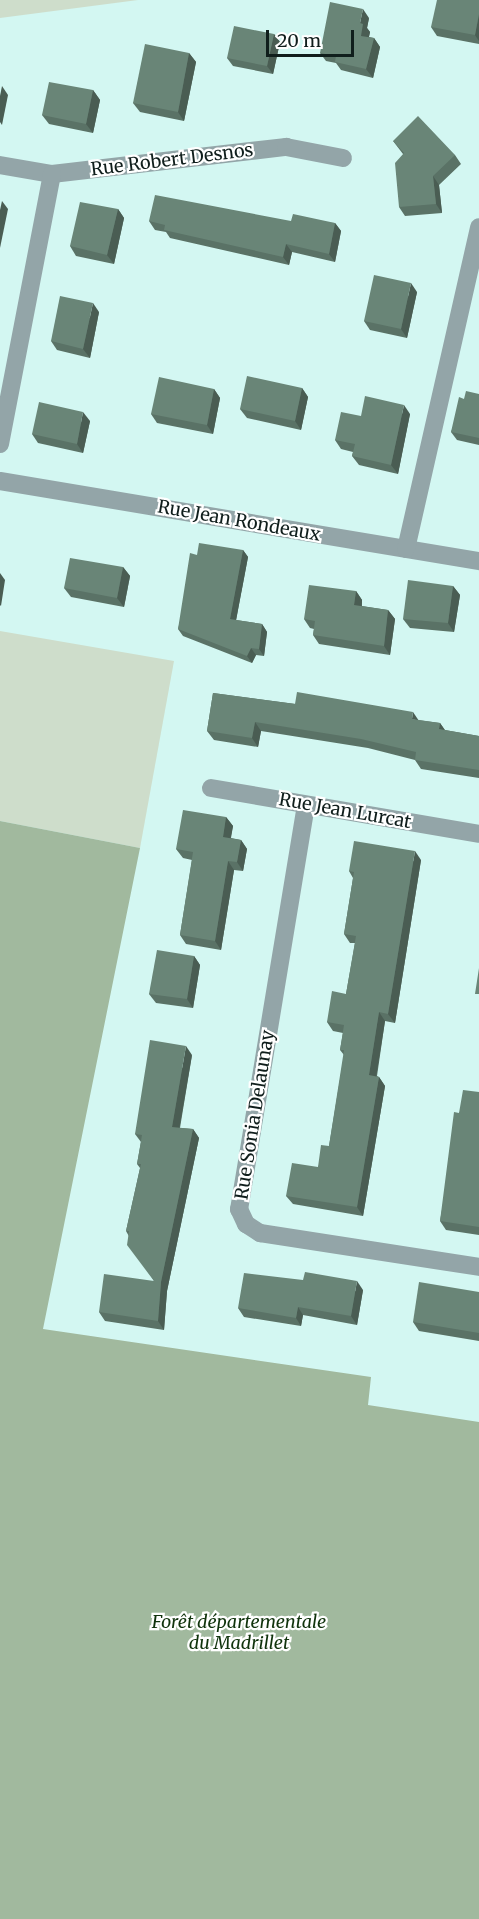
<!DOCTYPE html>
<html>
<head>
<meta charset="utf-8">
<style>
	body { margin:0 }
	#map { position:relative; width:479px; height:1919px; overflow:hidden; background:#d3f7f2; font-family:Merriweather,serif }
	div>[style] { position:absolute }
	.green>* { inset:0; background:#ceddcb }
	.forest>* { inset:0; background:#a1b99e }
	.minor>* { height:18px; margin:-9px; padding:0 9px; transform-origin:9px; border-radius:9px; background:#93a5a8 }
	.wall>* { inset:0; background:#5a7266 }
	.shaded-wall>* { inset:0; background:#4a5d53 }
	.building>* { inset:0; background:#698577 }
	span { translate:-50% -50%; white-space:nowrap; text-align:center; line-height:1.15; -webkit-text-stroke:4.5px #fff; paint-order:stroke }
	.street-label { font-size:18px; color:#101e1c }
	.park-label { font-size:18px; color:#10330c; font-style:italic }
	.scale { position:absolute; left:266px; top:30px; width:88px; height:27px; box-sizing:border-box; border:3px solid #101e1c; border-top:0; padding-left:8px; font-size:18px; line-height:21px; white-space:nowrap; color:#101e1c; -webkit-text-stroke:4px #fff; paint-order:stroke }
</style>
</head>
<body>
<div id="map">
	<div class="green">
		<div style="clip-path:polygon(0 0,138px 0,0 18px)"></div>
		<div style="clip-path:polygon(0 631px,174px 661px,140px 848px,0 821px)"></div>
	</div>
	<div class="forest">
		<div style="clip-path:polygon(0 821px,140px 848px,43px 1329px,371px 1377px,368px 1405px,479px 1422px,479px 1919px,0 1919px)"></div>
	</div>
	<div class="minor">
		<div style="left:0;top:165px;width:53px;rotate:9.8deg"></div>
		<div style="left:52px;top:174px;width:236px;rotate:-6.6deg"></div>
		<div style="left:286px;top:147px;width:58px;rotate:10.9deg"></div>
		<div style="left:0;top:444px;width:275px;rotate:-79.1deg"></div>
		<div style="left:0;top:481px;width:486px;rotate:9.5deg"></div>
		<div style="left:406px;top:549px;width:330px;rotate:-77.2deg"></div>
		<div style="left:211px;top:788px;width:272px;rotate:9.7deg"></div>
		<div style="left:306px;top:805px;width:410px;rotate:99.4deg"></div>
		<div style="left:239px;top:1209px;width:17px;rotate:65deg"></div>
		<div style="left:246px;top:1224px;width:17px;rotate:33deg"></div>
		<div style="left:260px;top:1233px;width:222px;rotate:8.8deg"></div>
	</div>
	<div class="wall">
		<div style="clip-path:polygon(479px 0,479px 44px,437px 36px,431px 27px)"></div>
		<div style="clip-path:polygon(369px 18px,367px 28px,370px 32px,369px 37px,374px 38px,380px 47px,373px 78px,341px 70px,336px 63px,326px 61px,320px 53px)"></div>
		<div style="clip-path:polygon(274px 34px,280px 42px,273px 74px,233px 66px,227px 58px)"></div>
		<div style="clip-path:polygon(189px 53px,196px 62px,184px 121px,140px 112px,133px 103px)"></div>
		<div style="clip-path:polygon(93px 90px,100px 100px,93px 133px,49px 124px,42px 115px)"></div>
		<div style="clip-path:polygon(393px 141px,455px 155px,461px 164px,439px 185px,442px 213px,405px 216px,399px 207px,403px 154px)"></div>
		<div style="clip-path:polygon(118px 209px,124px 218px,114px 264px,76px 256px,70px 246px)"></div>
		<div style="clip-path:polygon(149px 221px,291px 221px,335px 223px,341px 231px,335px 262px,292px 252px,289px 265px,170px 238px,166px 232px,155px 230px)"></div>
		<div style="clip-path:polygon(417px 292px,407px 338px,370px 330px,364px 321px)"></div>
		<div style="clip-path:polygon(99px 312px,90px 358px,57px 350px,51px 341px)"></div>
		<div style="clip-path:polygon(302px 388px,308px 397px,301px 430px,247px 418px,240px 409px)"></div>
		<div style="clip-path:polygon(214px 389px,220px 398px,213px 434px,157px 423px,151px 414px)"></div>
		<div style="clip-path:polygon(479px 394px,479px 445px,457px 440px,451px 432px,464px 399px)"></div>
		<div style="clip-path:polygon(410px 414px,398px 474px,359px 465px,352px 456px,353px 452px,341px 449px,335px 440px,361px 416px)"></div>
		<div style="clip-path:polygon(90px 421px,83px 453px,38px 443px,32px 434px)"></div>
		<div style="clip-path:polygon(243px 550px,248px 557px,236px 620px,262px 624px,267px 632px,264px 656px,256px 655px,252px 663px,183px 636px,178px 629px,197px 555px)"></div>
		<div style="clip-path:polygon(123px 567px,130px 576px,124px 607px,71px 597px,64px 588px)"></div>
		<div style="clip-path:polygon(453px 586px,460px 595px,454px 632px,410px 628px,403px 619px)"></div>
		<div style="clip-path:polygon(356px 591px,362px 600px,362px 606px,388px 610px,395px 619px,390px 655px,319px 644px,313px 635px,314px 629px,310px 628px,304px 619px)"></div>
		<div style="clip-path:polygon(213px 693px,440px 723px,445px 730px,479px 736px,479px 778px,421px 769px,415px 760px,368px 748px,261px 731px,258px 747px,214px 740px,207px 731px)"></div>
		<div style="clip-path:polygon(226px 817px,233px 826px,231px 838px,241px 840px,247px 849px,243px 871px,234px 870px,221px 950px,186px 944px,180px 935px,192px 860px,183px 858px,176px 849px)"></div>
		<div style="clip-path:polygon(421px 860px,395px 1023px,385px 1021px,377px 1076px,379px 1077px,385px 1086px,363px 1216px,293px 1204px,286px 1196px,318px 1167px,329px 1146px,344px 1055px,340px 1050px,343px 1033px,333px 1031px,327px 1022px,346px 994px,355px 943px,350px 943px,344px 934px,353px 878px,349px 871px)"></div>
		<div style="clip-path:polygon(194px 956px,200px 965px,193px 1008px,156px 1003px,149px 994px)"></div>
		<div style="clip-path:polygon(192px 1055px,180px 1128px,193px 1129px,199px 1138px,167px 1291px,164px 1330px,105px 1321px,99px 1312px,154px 1281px,126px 1231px,140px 1168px,137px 1164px,141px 1142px,135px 1134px)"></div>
		<div style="clip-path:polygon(479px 1092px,479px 1235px,446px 1230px,440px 1221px,459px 1113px)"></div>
		<div style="clip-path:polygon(363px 1290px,357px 1325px,303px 1315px,301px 1326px,244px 1317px,238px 1308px)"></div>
		<div style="clip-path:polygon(479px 1292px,479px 1341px,419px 1331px,413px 1322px)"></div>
	</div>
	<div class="shaded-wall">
		<div style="clip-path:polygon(363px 9px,369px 18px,367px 28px,370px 32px,367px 45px,361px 36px,360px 23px)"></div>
		<div style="clip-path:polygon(479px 14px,479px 41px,475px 35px)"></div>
		<div style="clip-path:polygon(274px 34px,280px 42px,273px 74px,267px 66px)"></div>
		<div style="clip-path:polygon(374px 38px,380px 47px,373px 78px,366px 69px)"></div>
		<div style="clip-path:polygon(189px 53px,196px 62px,184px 121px,178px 112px)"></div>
		<div style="clip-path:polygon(2px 86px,8px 95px,2px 125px,0 122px,0 96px)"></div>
		<div style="clip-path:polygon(93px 90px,100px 100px,93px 133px,86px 124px)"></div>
		<div style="clip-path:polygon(433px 176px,439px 185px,442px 213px,436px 204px)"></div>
		<div style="clip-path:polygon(2px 201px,8px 209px,0 248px,0 210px)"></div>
		<div style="clip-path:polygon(118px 209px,124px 218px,114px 264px,107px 255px)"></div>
		<div style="clip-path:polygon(335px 223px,341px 231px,335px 262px,329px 254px)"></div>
		<div style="clip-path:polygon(286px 244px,292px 252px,289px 265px,283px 257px)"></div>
		<div style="clip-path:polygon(411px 283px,417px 292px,407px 338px,401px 329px)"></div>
		<div style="clip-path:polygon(93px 303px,99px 312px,90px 358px,83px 349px)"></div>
		<div style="clip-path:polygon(302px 388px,308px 397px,301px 430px,295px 421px)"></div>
		<div style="clip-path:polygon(214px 389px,220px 398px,213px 434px,207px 425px)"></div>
		<div style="clip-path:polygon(404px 405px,410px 414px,398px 474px,391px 465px)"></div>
		<div style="clip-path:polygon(83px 412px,90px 421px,83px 453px,77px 444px)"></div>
		<div style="clip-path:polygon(243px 550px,248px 557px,235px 626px,230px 619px)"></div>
		<div style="clip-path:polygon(123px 567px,130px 576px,124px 607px,117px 598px)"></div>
		<div style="clip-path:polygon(0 573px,5px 580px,1px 606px,0 605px)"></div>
		<div style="clip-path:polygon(453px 586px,460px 595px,454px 632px,448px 623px)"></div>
		<div style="clip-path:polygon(356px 591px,362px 600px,361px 614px,354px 605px)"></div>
		<div style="clip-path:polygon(388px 610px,395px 619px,390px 655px,384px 646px)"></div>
		<div style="clip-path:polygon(262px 624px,267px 632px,264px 656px,259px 649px)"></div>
		<div style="clip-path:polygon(251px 648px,256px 655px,252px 663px,247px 656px)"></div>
		<div style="clip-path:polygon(413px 712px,419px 721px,412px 719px)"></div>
		<div style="clip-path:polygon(255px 722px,261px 731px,258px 747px,252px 738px)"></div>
		<div style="clip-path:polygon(440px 723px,446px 732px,439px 729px)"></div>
		<div style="clip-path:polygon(226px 817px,233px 826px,229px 846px,223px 837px)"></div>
		<div style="clip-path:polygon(241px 840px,247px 849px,243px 871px,237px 862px)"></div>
		<div style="clip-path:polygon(415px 851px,421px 860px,395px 1023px,388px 1014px)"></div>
		<div style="clip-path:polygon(228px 861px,234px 870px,221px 950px,215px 941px)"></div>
		<div style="clip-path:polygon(194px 956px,200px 965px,193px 1008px,187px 999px)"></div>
		<div style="clip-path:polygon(379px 1012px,385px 1021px,375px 1084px,369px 1075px)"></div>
		<div style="clip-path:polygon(186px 1046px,192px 1055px,178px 1136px,172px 1127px)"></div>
		<div style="clip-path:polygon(379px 1077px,385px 1086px,363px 1216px,357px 1207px)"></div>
		<div style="clip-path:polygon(193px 1129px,199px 1138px,167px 1291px,164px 1330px,158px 1321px,161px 1282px)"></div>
		<div style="clip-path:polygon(357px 1281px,363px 1290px,357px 1325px,351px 1316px)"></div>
		<div style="clip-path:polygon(298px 1307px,303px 1315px,301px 1326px,296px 1318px)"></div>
	</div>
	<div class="building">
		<div style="clip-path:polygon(437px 0,479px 0,479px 14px,475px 35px,431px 27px)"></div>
		<div style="clip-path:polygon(330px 2px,363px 9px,360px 23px,363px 24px,361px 36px,374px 38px,366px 69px,335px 62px,336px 56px,320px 53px)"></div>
		<div style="clip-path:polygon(234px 26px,274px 34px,267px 66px,227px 58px)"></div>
		<div style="clip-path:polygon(145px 44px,189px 53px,178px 112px,133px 103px)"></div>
		<div style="clip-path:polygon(49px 82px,93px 90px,86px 124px,42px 115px)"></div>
		<div style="clip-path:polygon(418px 116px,455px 155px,433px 176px,436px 204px,399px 207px,395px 163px,404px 153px,393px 141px)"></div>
		<div style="clip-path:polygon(155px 195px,291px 221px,293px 214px,335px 223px,329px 254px,286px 244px,283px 257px,164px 230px,165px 225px,149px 221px)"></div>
		<div style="clip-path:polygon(80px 202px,118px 209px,107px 255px,70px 246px)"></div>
		<div style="clip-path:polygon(374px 275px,411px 283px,401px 329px,364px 321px)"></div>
		<div style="clip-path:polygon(60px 296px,93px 303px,83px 349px,51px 341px)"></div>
		<div style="clip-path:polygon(247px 376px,302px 388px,295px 421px,240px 409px)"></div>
		<div style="clip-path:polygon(159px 377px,214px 389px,207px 425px,151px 414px)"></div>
		<div style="clip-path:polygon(466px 391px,479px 394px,479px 438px,451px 432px,459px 397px,464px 399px)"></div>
		<div style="clip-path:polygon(365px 396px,404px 405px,391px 465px,352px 456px,355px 444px,335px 440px,341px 412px,361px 416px)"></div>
		<div style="clip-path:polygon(39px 402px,83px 412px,77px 444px,32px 434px)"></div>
		<div style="clip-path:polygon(199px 543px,243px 550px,230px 619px,262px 624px,259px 649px,251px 648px,247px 656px,178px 629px,190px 553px,197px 555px)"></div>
		<div style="clip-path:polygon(70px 558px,123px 567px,117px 598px,64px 588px)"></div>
		<div style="clip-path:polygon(408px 580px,453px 586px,448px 623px,403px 619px)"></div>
		<div style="clip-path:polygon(309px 585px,356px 591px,354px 605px,388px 610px,384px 646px,313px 635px,315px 621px,304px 619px)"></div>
		<div style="clip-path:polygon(297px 692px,413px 712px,412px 719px,440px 723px,439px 729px,479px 736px,479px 770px,415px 760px,416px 752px,361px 739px,255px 722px,252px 738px,207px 731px,213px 693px,295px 704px)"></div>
		<div style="clip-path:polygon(183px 810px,226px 817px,223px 837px,241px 840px,237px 862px,228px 861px,215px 941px,180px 935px,193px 852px,176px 849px)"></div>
		<div style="clip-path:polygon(354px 841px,415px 851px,388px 1014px,379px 1012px,369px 1075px,379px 1077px,357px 1207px,286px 1196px,292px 1163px,318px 1167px,321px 1145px,329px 1146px,344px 1050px,340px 1050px,344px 1025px,327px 1022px,332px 991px,346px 994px,356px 936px,344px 934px,354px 872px,349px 871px)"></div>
		<div style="clip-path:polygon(157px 950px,194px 956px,187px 999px,149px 994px)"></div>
		<div style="clip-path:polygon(479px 968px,479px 994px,475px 994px)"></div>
		<div style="clip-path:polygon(150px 1040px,186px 1046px,172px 1127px,193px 1129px,161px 1282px,158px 1321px,99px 1312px,104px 1274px,154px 1281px,127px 1245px,129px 1231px,126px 1231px,141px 1164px,137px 1164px,142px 1135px,135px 1134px)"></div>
		<div style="clip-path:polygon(463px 1090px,479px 1092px,479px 1227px,440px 1221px,454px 1112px,459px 1113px)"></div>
		<div style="clip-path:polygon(305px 1272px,357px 1281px,351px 1316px,298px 1307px,296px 1318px,238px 1308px,244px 1273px,303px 1280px)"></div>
		<div style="clip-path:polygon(419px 1282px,479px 1292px,479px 1333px,413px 1322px)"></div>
	</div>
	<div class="street-label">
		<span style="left:172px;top:160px;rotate:-7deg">Rue Robert Desnos</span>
		<span style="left:239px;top:521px;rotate:10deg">Rue Jean Rondeaux</span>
		<span style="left:345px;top:811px;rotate:10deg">Rue Jean Lurcat</span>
		<span style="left:255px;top:1115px;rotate:-81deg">Rue Sonia Delaunay</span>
	</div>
	<div class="park-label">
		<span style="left:239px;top:1633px">Forêt départementale<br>du Madrillet</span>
	</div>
	<div class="scale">20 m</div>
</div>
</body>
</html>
